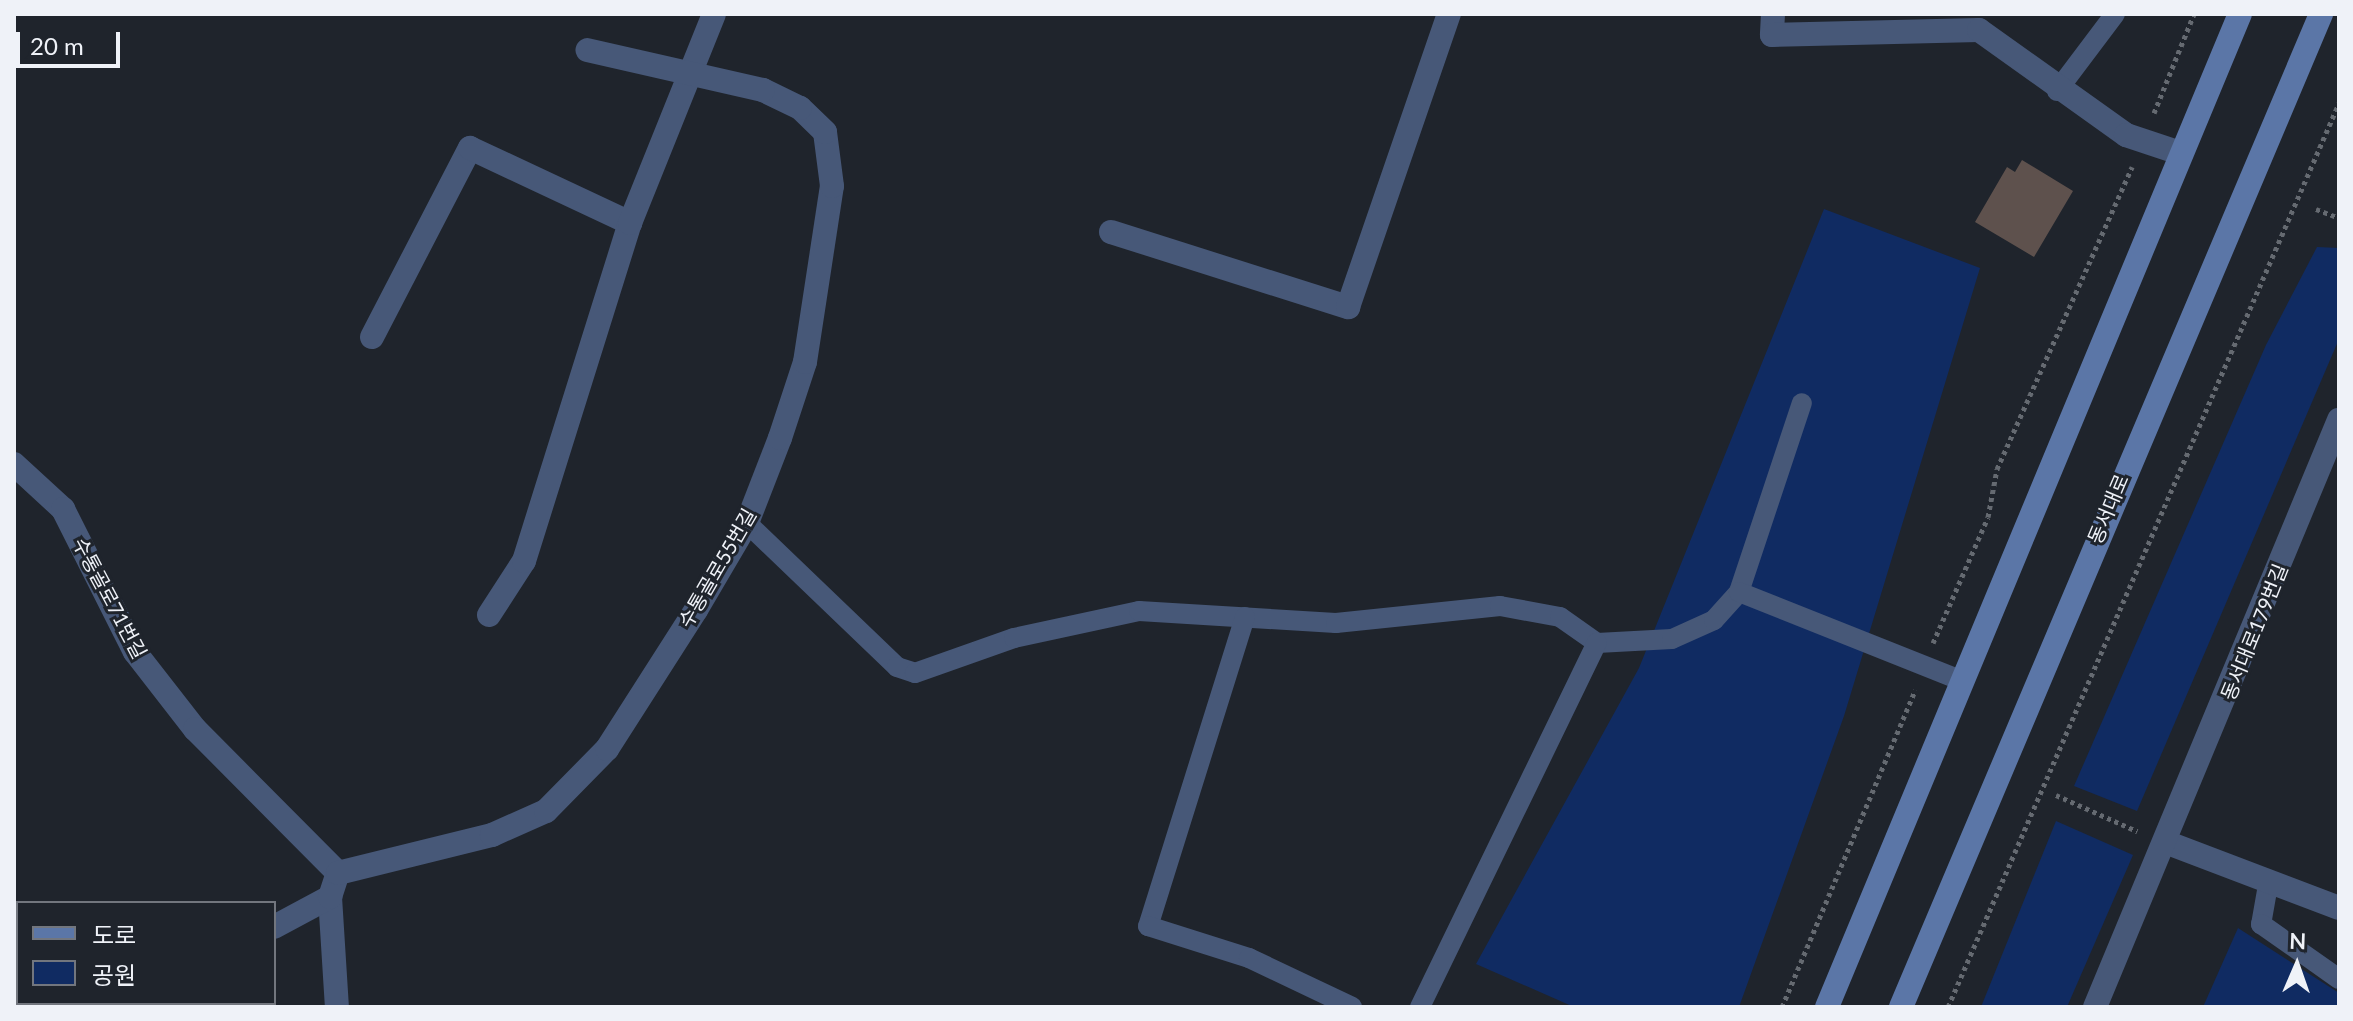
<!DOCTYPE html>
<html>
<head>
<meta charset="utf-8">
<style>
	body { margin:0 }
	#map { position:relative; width:2353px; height:1021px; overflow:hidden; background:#1f242c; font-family:Lato,"Noto Sans KR",sans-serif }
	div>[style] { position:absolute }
	.green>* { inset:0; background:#102b62 }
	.building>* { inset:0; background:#5e514d }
	.path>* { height:5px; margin-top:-2.5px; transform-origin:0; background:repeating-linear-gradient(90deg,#656a71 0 4px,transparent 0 8px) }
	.lane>* { height:20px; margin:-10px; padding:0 10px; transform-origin:10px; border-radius:10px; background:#475878 }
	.street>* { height:24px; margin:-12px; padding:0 12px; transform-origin:12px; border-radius:12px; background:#475878 }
	.secondary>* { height:24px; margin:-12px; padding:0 12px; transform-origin:12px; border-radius:12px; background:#5b76a7 }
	span { translate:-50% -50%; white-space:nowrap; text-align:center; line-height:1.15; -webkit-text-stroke:6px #1f242c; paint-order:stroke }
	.street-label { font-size:20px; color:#eff2f8 }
	.frame { position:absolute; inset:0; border:16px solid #eff2f8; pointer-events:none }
	.legend { position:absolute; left:16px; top:901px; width:260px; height:104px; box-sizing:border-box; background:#1f242c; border:2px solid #72767e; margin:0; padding:10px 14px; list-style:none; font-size:24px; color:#eff2f8 }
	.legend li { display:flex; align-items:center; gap:16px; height:40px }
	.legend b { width:40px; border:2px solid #72767e }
	.north { position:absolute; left:2257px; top:925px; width:80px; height:80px; -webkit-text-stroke:6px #1f242c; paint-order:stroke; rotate:2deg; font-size:22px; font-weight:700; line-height:32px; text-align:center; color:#eff2f8 }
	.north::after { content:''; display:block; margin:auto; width:28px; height:36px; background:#eff2f8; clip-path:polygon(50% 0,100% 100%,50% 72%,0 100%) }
	.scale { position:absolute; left:16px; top:32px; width:104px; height:36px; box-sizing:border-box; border:4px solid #eff2f8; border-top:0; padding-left:10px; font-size:24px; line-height:28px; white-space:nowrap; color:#eff2f8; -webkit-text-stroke:6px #1f242c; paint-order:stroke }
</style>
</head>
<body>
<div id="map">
	<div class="green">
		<div style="clip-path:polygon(1824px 209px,1980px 268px,1844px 716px,1739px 1007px,1574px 1007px,1476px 964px,1639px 668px)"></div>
		<div style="clip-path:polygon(2317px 247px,2339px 248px,2339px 339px,2137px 811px,2074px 786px,2266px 345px)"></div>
		<div style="clip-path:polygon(2056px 821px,2133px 855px,2067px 1007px,1981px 1007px)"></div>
		<div style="clip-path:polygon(2238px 928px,2339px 993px,2339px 1007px,2203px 1007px)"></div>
	</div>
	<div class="building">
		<div style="clip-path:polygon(2022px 160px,2073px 191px,2034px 257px,1975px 222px,2007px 167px,2015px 172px)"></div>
	</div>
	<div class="path">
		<div style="left:2154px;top:113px;width:107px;rotate:-68deg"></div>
		<div style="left:2316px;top:209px;width:25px;rotate:21deg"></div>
		<div style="left:1933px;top:643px;width:137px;rotate:-66.4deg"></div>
		<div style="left:1988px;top:517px;width:49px;rotate:-79.4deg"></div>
		<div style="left:1997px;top:469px;width:331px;rotate:-65.9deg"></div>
		<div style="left:2056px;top:795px;width:89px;rotate:24deg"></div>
		<div style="left:1782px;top:1007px;width:344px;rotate:-67.2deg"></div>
		<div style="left:1948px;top:1007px;width:985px;rotate:-66.61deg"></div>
	</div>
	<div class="lane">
		<div style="left:2057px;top:91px;width:96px;rotate:-53deg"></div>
		<div style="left:747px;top:523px;width:208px;rotate:43.8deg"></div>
		<div style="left:897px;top:667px;width:19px;rotate:18deg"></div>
		<div style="left:915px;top:673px;width:105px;rotate:-19.5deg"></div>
		<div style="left:1014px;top:638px;width:128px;rotate:-12.2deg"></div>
		<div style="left:1139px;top:611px;width:197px;rotate:3.5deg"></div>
		<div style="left:1336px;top:623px;width:165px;rotate:-5.9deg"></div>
		<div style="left:1500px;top:606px;width:61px;rotate:10.4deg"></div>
		<div style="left:1560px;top:617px;width:45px;rotate:35.1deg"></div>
		<div style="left:1597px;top:643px;width:75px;rotate:-3.1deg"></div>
		<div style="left:1672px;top:639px;width:46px;rotate:-24.3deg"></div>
		<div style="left:1714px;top:620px;width:38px;rotate:-48deg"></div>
		<div style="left:1739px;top:592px;width:199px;rotate:-71.6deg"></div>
		<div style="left:1739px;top:592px;width:241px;rotate:21.7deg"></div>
		<div style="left:1245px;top:617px;width:324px;rotate:107.4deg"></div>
		<div style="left:1148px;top:926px;width:106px;rotate:17.6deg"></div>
		<div style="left:1249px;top:958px;width:114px;rotate:25.4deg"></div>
		<div style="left:2268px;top:885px;width:40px;rotate:100deg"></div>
		<div style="left:2261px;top:924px;width:95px;rotate:35.2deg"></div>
		<div style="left:1420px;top:1007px;width:405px;rotate:-64.1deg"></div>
	</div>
	<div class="street">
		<div style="left:1773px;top:14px;width:21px;rotate:93deg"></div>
		<div style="left:1772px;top:35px;width:207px;rotate:-1.4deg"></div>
		<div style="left:1979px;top:30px;width:181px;rotate:35.5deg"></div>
		<div style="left:2126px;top:135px;width:57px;rotate:18.4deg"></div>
		<div style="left:1111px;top:232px;width:249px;rotate:17.6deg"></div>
		<div style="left:1348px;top:307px;width:310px;rotate:-71deg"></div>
		<div style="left:372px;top:337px;width:213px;rotate:-62.6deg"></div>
		<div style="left:470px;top:148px;width:177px;rotate:25.1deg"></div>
		<div style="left:14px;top:464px;width:67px;rotate:42.6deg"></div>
		<div style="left:63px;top:509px;width:160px;rotate:63.3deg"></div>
		<div style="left:135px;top:652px;width:98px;rotate:52.1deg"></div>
		<div style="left:195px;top:729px;width:203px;rotate:45.2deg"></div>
		<div style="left:489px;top:615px;width:64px;rotate:-57.1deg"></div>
		<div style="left:524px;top:561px;width:354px;rotate:-72.6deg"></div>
		<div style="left:630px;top:223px;width:225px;rotate:-68.1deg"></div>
		<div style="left:2168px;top:843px;width:183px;rotate:20.8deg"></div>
		<div style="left:330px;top:897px;width:110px;rotate:86.4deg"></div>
		<div style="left:274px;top:927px;width:64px;rotate:-28.2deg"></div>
		<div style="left:330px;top:897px;width:25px;rotate:-72deg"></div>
		<div style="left:338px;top:873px;width:159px;rotate:-13.9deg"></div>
		<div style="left:492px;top:835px;width:59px;rotate:-24deg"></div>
		<div style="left:546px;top:811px;width:87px;rotate:-45.5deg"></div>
		<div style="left:607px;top:749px;width:165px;rotate:-57.4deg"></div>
		<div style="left:696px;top:610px;width:101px;rotate:-59.6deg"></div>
		<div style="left:747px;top:523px;width:91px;rotate:-68.8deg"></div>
		<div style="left:780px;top:438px;width:80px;rotate:-71.8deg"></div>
		<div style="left:805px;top:362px;width:178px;rotate:-81.3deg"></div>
		<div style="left:832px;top:186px;width:54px;rotate:-97.4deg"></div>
		<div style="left:825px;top:132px;width:35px;rotate:-136deg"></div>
		<div style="left:800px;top:108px;width:41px;rotate:-154.1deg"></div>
		<div style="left:763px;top:90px;width:180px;rotate:-167.2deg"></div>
		<div style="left:109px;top:1007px;width:10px;rotate:-24deg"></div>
		<div style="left:2095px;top:1007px;width:636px;rotate:-67.43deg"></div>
	</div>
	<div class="secondary">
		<div style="left:1827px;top:1007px;width:1075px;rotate:-67.42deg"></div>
		<div style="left:1901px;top:1007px;width:1078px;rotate:-67.07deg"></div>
	</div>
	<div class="street-label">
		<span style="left:2108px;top:509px;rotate:-67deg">동서대로</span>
		<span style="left:717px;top:568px;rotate:-60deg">수통골로55번길</span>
		<span style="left:110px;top:598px;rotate:62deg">수통골로71번길</span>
		<span style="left:2254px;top:632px;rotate:-68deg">동서대로179번길</span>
	</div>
	<div class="frame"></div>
	<ul class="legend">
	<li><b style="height:10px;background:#5b76a7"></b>도로</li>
	<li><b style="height:22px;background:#102b62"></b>공원</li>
	</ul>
	<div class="north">N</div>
	<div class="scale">20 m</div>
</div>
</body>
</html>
